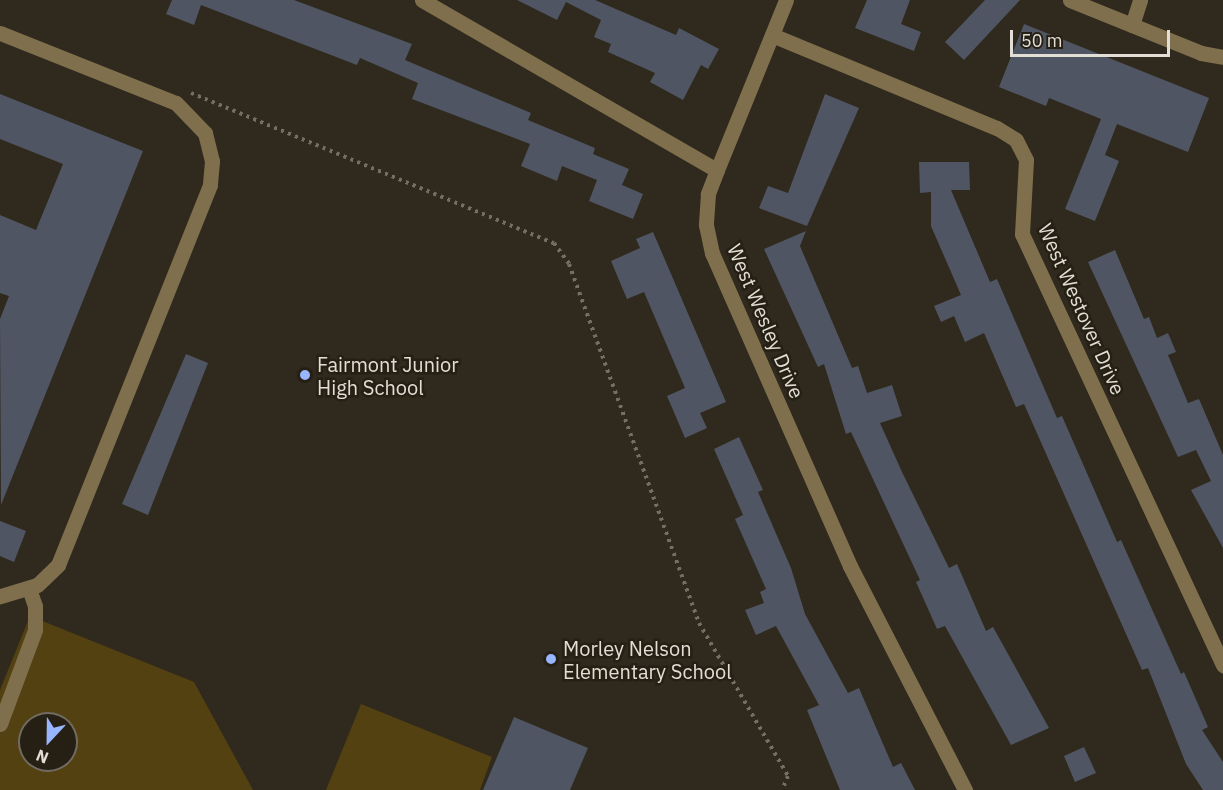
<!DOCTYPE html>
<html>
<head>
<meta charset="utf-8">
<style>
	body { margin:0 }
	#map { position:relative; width:1223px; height:790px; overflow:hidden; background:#2f2a1d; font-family:"IBM Plex Sans",sans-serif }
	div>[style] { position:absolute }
	.green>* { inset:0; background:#544112 }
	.building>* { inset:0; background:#4f5563 }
	.path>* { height:4px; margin-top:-2px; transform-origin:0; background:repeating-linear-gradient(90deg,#736f64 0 3px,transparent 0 7.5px) }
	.minor>* { height:15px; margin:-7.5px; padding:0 7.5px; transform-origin:7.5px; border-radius:7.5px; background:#7f6f4d }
	.dots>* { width:16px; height:16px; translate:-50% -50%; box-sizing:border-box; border:3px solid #262014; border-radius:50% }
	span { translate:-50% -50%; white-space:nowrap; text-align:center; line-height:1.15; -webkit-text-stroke:5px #262014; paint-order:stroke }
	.street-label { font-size:20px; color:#e2ded6 }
	.poi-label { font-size:20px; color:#e2ded6 }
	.left { translate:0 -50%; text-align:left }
	.north { position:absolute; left:18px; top:712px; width:60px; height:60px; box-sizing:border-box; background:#262014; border:2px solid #716c62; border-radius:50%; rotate:202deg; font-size:16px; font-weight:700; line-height:24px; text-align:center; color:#e2ded6 }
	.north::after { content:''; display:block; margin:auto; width:21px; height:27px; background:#98b5fd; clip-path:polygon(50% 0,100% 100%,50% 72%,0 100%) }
	.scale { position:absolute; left:1010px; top:30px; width:160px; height:27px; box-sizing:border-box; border:3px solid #e2ded6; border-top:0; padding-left:8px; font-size:18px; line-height:21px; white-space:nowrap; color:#e2ded6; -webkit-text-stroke:4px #262014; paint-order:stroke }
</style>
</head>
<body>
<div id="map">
	<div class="green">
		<div style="clip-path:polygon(evenodd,30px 616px,194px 682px,253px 790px,0 790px,0 690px,30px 616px,30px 724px,66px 724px,66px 760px,30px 760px,30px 724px)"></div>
		<div style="clip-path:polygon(361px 704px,492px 757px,480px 790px,326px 790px)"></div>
	</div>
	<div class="building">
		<div style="clip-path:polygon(172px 0,294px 0,412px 44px,405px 60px,531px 113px,528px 120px,595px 148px,593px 154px,629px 169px,622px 185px,643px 194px,633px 219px,589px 201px,597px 180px,562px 166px,557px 181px,521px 166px,530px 144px,412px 99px,418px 83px,360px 58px,357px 65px,201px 5px,194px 25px,166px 14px)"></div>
		<div style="clip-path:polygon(517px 0,595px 0,676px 35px,679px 28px,719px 49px,708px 69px,701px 65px,683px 100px,650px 82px,655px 73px,608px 52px,611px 44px,594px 37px,601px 20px,566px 2px,557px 20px)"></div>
		<div style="clip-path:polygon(867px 0,910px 0,901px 24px,921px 32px,914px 51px,855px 28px)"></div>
		<div style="clip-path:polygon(985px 0,1020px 0,964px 60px,945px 42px)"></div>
		<div style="clip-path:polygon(1024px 24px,1209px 98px,1188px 152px,1117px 124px,1105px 155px,1119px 161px,1095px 221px,1065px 209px,1101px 119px,1049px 98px,1046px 106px,999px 87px)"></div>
		<div style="clip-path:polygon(0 94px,143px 151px,1px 505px,0 319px,9px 296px,0 293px,0 215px,36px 230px,63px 164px,0 139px)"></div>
		<div style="clip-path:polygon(825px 94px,859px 108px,807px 226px,759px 208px,768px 186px,788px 193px)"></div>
		<div style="clip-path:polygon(919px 162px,969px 162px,970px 190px,951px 190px,990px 282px,997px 279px,1057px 418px,1062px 416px,1117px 542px,1121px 540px,1181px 674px,1184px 672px,1208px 727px,1202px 730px,1223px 762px,1223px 790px,1203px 790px,1186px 764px,1148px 668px,1142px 670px,1024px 404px,1016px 407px,984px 333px,965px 342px,954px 316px,941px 322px,934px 306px,961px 295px,931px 226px,931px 192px,920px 193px)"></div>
		<div style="clip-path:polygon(806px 231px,800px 246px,852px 368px,858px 366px,867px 393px,892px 385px,902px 416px,880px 423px,902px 472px,949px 568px,957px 564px,986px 631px,993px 627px,1049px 728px,1011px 745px,945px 626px,937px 629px,916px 582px,920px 580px,851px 432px,846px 434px,824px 364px,818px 367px,764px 249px)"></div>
		<div style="clip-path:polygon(653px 232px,726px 402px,700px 413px,707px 428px,685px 438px,667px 396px,685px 388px,644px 292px,627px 299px,611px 261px,640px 248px,636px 239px)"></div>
		<div style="clip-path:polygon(1115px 250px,1144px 319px,1149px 317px,1157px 338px,1168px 333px,1176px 352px,1168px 355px,1188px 403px,1199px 399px,1223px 455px,1223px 548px,1191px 490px,1211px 481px,1196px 450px,1178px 457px,1088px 262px)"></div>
		<div style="clip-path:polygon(186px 354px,208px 363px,148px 515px,122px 504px)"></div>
		<div style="clip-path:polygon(739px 437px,763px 490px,758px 492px,791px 568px,805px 614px,848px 693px,859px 688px,893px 767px,901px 763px,915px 790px,840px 790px,807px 710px,819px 705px,776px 626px,756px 635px,745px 610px,764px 603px,760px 592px,766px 589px,735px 519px,743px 515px,714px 449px)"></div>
		<div style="clip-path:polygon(0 521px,26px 531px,14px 562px,0 556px)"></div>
		<div style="clip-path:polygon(514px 717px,588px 748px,570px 790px,483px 790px)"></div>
		<div style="clip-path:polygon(1084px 747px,1096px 773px,1075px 782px,1064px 756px)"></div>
	</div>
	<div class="path">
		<div style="left:191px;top:93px;width:393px;rotate:22.5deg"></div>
		<div style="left:554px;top:243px;width:26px;rotate:54deg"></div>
		<div style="left:569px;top:264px;width:382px;rotate:70.1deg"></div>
		<div style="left:699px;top:623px;width:177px;rotate:59.8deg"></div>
		<div style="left:788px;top:776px;width:15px;rotate:113deg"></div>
	</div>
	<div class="minor">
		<div style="left:422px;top:0;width:340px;rotate:30deg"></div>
		<div style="left:717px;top:170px;width:26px;rotate:111deg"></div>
		<div style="left:708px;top:194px;width:31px;rotate:94deg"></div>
		<div style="left:706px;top:225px;width:29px;rotate:78deg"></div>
		<div style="left:712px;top:253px;width:342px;rotate:66.2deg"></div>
		<div style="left:850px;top:566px;width:252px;rotate:62.8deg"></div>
		<div style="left:1070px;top:0;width:141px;rotate:22deg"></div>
		<div style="left:1201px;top:53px;width:22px;rotate:10deg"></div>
		<div style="left:1132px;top:25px;width:26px;rotate:-72deg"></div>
		<div style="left:0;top:33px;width:189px;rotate:21.7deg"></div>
		<div style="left:176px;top:103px;width:42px;rotate:46deg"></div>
		<div style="left:205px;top:133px;width:29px;rotate:76deg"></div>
		<div style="left:212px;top:161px;width:24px;rotate:95deg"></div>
		<div style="left:210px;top:185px;width:409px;rotate:111.8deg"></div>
		<div style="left:58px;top:565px;width:29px;rotate:136deg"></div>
		<div style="left:37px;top:585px;width:39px;rotate:163deg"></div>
		<div style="left:772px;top:35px;width:243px;rotate:22.5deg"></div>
		<div style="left:997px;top:128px;width:22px;rotate:32deg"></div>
		<div style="left:1016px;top:140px;width:22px;rotate:63deg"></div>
		<div style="left:1026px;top:160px;width:74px;rotate:93.1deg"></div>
		<div style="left:1022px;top:234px;width:476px;rotate:65deg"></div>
		<div style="left:717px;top:170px;width:183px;rotate:-67.9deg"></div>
		<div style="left:0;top:724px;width:100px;rotate:-69.6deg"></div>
		<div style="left:35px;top:630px;width:24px;rotate:-90deg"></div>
		<div style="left:35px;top:606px;width:18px;rotate:-109deg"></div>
	</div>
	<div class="dots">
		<div style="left:305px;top:375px;background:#98b5fd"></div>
		<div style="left:551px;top:659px;background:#98b5fd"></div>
	</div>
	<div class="street-label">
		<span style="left:1082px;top:309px;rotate:66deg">West Westover Drive</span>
		<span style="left:766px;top:321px;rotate:67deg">West Wesley Drive</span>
	</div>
	<div class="poi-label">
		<span class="left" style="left:317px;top:376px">Fairmont Junior<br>High School</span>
		<span class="left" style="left:563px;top:660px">Morley Nelson<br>Elementary School</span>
	</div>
	<div class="north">N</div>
	<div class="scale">50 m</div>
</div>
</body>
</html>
